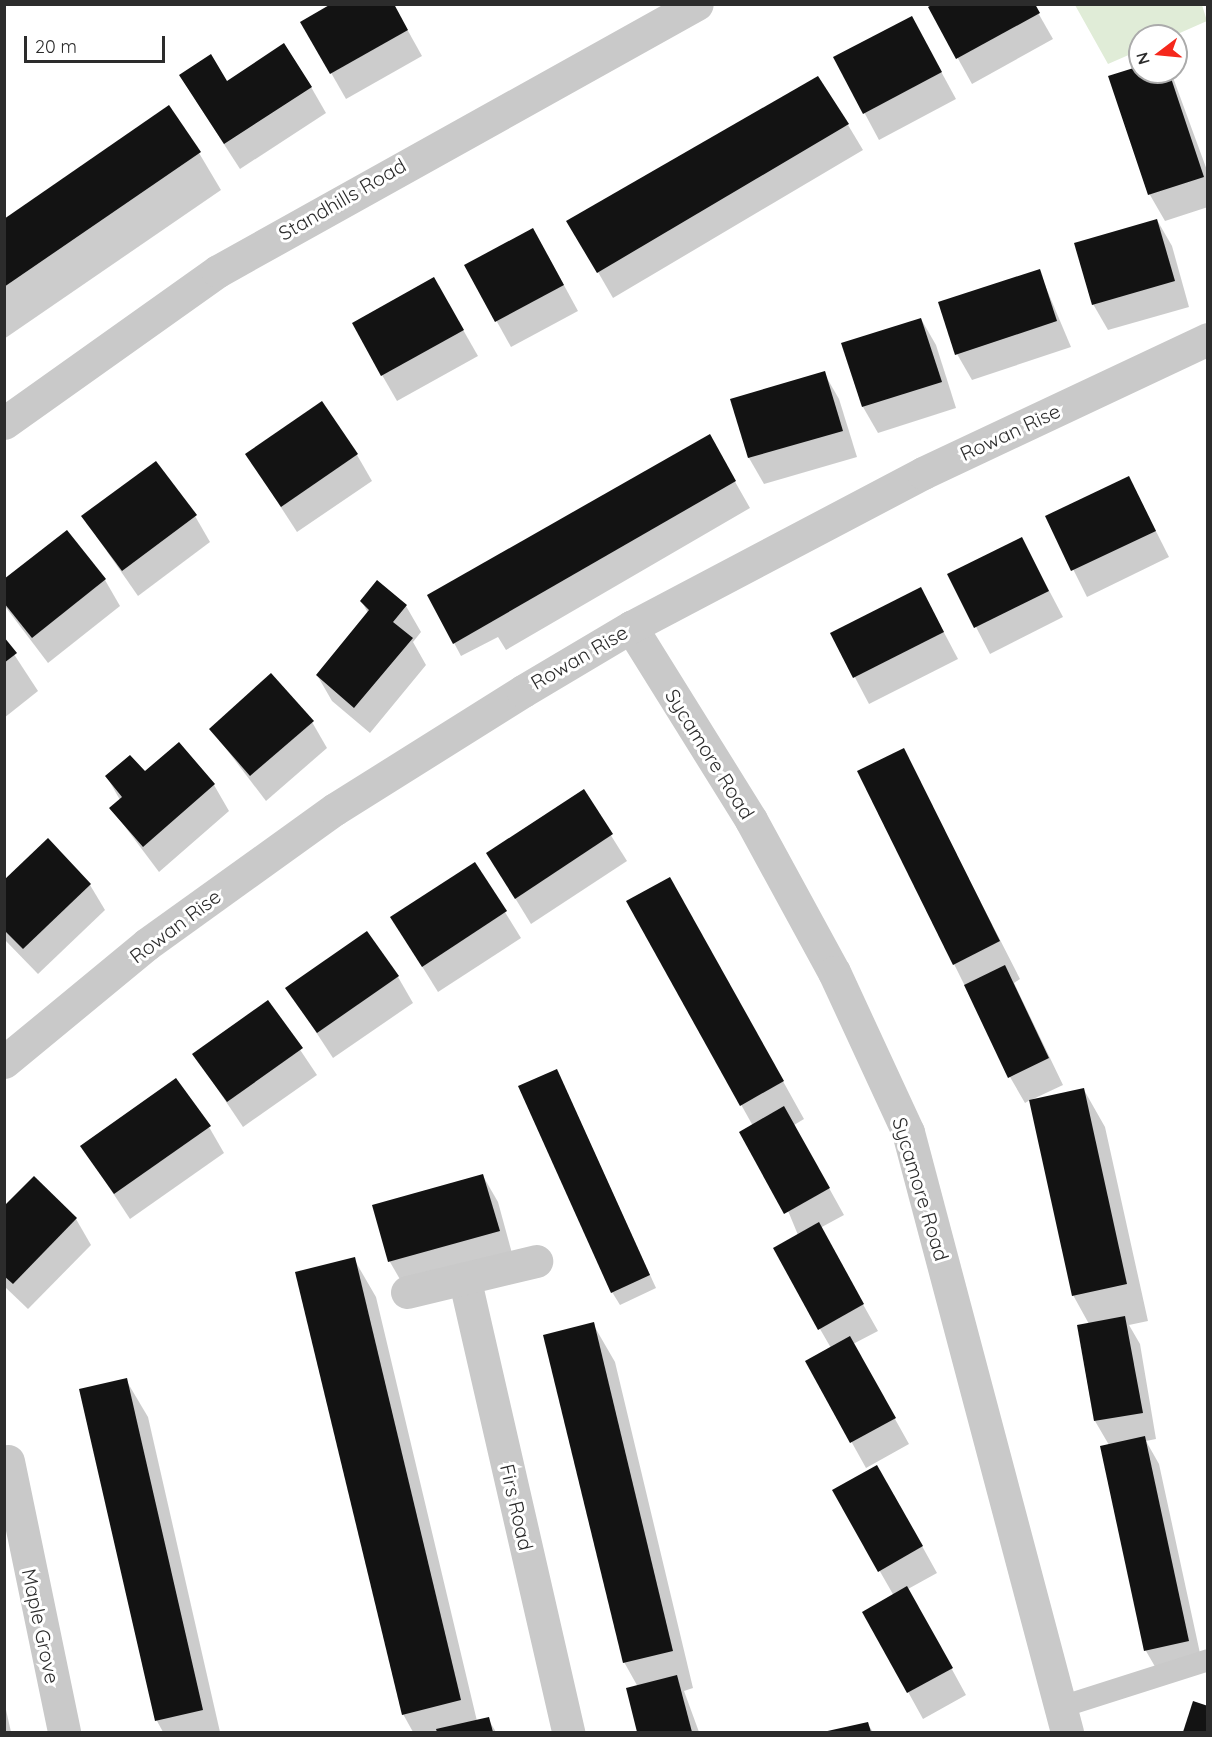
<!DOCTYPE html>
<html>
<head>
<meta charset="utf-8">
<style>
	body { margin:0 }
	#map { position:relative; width:1212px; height:1737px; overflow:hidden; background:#fff; font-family:Quicksand,sans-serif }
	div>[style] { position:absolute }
	.green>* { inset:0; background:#e0ecd7 }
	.shadow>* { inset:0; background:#0003 }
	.building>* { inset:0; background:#131313 }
	.service>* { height:22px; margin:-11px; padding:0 11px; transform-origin:11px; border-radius:11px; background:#c9c9c9 }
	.minor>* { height:33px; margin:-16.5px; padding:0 16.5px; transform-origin:16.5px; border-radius:16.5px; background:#c9c9c9 }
	.tertiary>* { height:33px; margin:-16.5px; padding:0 16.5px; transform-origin:16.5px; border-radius:16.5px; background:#c9c9c9 }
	span { translate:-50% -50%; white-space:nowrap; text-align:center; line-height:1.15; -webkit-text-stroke:6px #fff; paint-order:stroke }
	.street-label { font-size:20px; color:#2c2c2c }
	.frame { position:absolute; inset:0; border:6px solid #2c2c2c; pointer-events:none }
	.north { position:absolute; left:1128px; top:24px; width:60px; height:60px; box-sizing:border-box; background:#fff; border:2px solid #ababab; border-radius:50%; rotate:254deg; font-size:16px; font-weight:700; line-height:24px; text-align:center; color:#2c2c2c }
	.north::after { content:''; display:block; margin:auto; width:21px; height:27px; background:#f5281c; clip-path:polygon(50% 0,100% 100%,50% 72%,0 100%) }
	.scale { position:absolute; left:24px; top:36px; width:141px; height:27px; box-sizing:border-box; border:3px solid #2c2c2c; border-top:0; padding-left:8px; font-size:18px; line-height:21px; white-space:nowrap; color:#2c2c2c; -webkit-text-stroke:4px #fff; paint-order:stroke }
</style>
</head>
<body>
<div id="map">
	<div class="green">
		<div style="clip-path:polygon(1075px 5px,1202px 5px,1207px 21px,1173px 36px,1140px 36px,1140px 50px,1108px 64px)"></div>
	</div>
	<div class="shadow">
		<div style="clip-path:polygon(393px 4px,422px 56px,346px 99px,302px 22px)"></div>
		<div style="clip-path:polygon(1033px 4px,1053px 39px,972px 84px,930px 8px)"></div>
		<div style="clip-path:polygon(926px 44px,956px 99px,879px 140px,835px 58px)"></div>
		<div style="clip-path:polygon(1140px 67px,1140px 72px,1171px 72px,1208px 173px,1208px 207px,1165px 221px,1150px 195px,1110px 77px)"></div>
		<div style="clip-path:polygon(227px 83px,311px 87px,326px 113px,240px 169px,196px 101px)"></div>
		<div style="clip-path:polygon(848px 125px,863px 150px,613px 298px,569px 222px)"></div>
		<div style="clip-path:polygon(199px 153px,221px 190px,4px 339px,4px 220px)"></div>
		<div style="clip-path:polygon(1157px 220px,1172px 246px,1189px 307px,1108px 330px,1093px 304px)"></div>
		<div style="clip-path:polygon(548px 256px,578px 311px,511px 347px,466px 266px)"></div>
		<div style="clip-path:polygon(1039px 271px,1071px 347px,972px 380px,957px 354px)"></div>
		<div style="clip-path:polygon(434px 279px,478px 356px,397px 401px,382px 375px)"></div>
		<div style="clip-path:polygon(921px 319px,936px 345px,956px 408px,878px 433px,863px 407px)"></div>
		<div style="clip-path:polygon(824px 373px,839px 399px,857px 457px,764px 484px,749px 458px,732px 400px)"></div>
		<div style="clip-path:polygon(709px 436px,750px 508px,506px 650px,498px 637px,461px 656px,429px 596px)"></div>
		<div style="clip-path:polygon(247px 455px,357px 455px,372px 481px,297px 532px)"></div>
		<div style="clip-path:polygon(1129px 478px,1169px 557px,1087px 597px,1047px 517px)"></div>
		<div style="clip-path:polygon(195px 516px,210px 542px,138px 596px,83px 517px)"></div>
		<div style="clip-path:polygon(1022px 539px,1063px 617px,990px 654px,949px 575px)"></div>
		<div style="clip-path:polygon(105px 580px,120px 606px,48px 663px,4px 605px,4px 581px)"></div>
		<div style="clip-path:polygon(921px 589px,958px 659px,869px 704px,832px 634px)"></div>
		<div style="clip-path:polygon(362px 602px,406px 606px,421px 632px,413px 642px,426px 665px,370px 733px,332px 701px,317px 675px,368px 613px)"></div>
		<div style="clip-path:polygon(4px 639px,38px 691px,4px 718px)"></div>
		<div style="clip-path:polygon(312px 722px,327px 748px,266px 801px,211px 729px)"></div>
		<div style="clip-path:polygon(903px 750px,1020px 979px,1014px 983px,1063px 1085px,1031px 1100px,1084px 1090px,1105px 1127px,1148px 1321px,1129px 1325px,1140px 1344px,1156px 1439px,1146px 1441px,1159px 1464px,1203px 1667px,1161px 1677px,1146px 1651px,1102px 1447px,1109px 1445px,1095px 1421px,1078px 1326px,1089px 1324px,1073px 1295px,1030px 1100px,1025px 1103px,1010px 1077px,954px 964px)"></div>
		<div style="clip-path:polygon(145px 773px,214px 785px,229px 811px,159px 872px,111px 808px,120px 800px,107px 777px)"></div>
		<div style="clip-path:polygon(583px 791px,627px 861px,531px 924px,488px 854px)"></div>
		<div style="clip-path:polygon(475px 864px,521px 938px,438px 992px,392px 918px)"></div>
		<div style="clip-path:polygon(4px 882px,90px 885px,105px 910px,38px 974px,4px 939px)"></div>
		<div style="clip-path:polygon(628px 902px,691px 916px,804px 1119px,794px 1125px,844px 1215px,820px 1228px,878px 1331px,853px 1344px,909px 1444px,866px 1468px,807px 1362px,831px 1348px,820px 1329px,798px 1235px,753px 1126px)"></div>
		<div style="clip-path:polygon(398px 977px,413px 1003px,333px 1058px,287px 988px)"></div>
		<div style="clip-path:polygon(268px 1002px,317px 1075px,243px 1127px,194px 1054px)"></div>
		<div style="clip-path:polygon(557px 1071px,656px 1288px,620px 1305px,612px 1292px)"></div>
		<div style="clip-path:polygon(209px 1127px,224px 1153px,130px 1219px,82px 1146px)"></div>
		<div style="clip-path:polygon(483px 1176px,498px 1202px,513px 1257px,405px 1288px,390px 1262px,374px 1206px)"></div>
		<div style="clip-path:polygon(4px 1208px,76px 1219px,91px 1245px,28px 1309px,4px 1286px)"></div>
		<div style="clip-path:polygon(354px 1259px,376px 1297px,477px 1721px,488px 1719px,496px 1732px,413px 1732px,403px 1714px)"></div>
		<div style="clip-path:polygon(593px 1324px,615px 1362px,693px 1688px,684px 1691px,699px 1732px,639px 1732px,628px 1689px,638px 1687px,624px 1662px)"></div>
		<div style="clip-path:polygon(126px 1380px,148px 1417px,220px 1732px,163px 1732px,157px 1721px,81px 1390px)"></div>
		<div style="clip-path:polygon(834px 1491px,892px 1492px,937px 1573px,908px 1589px,966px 1695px,923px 1719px,864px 1612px,894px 1596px)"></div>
		<div style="clip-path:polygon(4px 1701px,11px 1732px,4px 1732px)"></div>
		<div style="clip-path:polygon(867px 1723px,873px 1732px,826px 1732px)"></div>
	</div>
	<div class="building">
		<div style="clip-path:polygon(331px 4px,394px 4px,408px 30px,330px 74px,300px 22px)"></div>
		<div style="clip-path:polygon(933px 4px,1035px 4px,1040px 13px,956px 59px,928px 7px)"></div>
		<div style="clip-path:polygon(912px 16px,942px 72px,863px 114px,833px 57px)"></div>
		<div style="clip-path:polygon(284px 43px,312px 87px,224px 144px,179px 75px,211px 54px,227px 81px)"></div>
		<div style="clip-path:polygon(1140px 66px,1140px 72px,1169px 72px,1204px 177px,1148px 195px,1108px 76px)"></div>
		<div style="clip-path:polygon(818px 76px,849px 124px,597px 273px,566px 221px)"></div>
		<div style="clip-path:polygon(169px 105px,201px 152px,4px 287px,4px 219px)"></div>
		<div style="clip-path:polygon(1157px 219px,1175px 281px,1092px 305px,1074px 243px)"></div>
		<div style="clip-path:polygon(533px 228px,564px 285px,495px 322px,464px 265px)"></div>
		<div style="clip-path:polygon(1040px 269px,1057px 321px,955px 355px,938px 302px)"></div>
		<div style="clip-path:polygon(434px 277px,464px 330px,381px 376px,352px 323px)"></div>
		<div style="clip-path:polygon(921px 318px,942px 382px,862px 407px,841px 343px)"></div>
		<div style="clip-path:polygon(825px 371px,843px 431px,748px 458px,730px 399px)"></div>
		<div style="clip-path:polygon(322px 401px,358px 454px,281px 507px,245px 454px)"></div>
		<div style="clip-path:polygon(710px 434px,736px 481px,453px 644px,427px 595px)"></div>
		<div style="clip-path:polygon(156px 461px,197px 515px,122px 571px,81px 516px)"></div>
		<div style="clip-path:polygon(1129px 476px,1156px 531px,1071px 571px,1045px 516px)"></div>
		<div style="clip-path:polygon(67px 530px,106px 579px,32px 638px,4px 603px,4px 579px)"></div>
		<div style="clip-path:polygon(1022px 537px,1049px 591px,974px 628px,947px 574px)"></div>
		<div style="clip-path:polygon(377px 580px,407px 605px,393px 622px,413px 638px,354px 708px,316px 675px,369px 610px,360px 601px)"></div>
		<div style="clip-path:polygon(921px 587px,944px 632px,853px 678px,830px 633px)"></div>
		<div style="clip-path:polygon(4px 637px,17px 653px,4px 663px)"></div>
		<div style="clip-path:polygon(271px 673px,314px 721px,250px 776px,209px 729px)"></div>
		<div style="clip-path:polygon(179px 742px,215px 784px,143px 847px,109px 808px,122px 797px,105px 776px,130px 755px,145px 771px)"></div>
		<div style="clip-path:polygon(904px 748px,1000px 941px,953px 965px,857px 771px)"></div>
		<div style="clip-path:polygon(584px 789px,613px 834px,515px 899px,486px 853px)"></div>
		<div style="clip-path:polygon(48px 838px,91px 884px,23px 949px,4px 930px,4px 880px)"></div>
		<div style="clip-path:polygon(475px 862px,507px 911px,422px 967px,390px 917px)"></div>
		<div style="clip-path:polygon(670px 877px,784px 1081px,740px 1106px,626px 901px)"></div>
		<div style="clip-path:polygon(367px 931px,399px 976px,317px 1033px,285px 988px)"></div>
		<div style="clip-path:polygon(1005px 965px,1049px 1058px,1008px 1078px,964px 985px)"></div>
		<div style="clip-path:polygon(268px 1000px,303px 1048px,227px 1102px,192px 1054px)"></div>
		<div style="clip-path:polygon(557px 1069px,650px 1275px,611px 1293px,518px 1086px)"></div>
		<div style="clip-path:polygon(176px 1078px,211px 1126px,114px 1194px,80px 1146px)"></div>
		<div style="clip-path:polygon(1084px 1088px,1127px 1284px,1072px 1296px,1029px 1100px)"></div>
		<div style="clip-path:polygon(784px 1106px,830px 1188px,784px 1214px,739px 1132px)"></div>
		<div style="clip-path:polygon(483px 1174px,500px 1231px,388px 1262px,372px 1205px)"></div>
		<div style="clip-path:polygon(34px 1176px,77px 1218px,13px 1284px,4px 1276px,4px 1206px)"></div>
		<div style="clip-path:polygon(819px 1222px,864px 1304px,818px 1330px,773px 1248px)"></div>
		<div style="clip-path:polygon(355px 1257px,461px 1700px,402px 1715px,295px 1272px)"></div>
		<div style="clip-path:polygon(1125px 1316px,1143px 1413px,1094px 1421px,1077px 1325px)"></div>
		<div style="clip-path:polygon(594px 1322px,673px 1651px,623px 1663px,543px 1335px)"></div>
		<div style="clip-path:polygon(850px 1336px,896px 1418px,850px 1443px,805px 1361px)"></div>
		<div style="clip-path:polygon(127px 1378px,203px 1710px,155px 1721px,79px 1389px)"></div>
		<div style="clip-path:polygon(1145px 1436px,1189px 1641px,1144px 1651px,1100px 1446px)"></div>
		<div style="clip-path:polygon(877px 1465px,923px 1546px,878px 1572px,832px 1490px)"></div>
		<div style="clip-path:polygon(907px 1586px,953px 1668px,907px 1693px,862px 1612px)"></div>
		<div style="clip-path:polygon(677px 1675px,692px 1732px,637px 1732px,626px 1688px)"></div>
		<div style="clip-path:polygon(1193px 1701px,1208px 1706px,1208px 1732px,1183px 1732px)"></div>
		<div style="clip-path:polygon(489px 1717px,493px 1732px,437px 1732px,436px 1729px)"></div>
		<div style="clip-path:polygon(868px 1722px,871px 1732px,823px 1732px)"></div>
	</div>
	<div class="service">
		<div style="left:1061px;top:1707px;width:154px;rotate:-17.7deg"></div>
	</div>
	<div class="minor">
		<div style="left:631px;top:627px;width:227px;rotate:58.1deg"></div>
		<div style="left:751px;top:820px;width:173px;rotate:61.4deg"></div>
		<div style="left:834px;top:972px;width:176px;rotate:65.2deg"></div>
		<div style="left:908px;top:1132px;width:621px;rotate:75.16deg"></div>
		<div style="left:4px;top:1062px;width:185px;rotate:-39.5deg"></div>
		<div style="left:147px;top:944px;width:231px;rotate:-35.7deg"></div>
		<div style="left:335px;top:809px;width:222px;rotate:-32.1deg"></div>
		<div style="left:523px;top:691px;width:126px;rotate:-30.7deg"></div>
		<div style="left:631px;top:627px;width:330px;rotate:-27.8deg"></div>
		<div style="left:923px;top:473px;width:315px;rotate:-25.2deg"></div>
		<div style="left:465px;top:1281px;width:463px;rotate:77.1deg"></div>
		<div style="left:407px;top:1292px;width:133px;rotate:-13.5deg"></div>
		<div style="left:8px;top:1461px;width:277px;rotate:78.3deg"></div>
	</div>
	<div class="tertiary">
		<div style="left:4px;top:423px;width:262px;rotate:-35.4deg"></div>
		<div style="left:218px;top:271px;width:548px;rotate:-29.14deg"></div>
	</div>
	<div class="street-label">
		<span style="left:342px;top:199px;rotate:-30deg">Standhills Road</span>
		<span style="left:1010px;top:432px;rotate:-25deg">Rowan Rise</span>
		<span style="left:579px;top:657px;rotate:-30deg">Rowan Rise</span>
		<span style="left:710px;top:754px;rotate:58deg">Sycamore Road</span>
		<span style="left:175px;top:926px;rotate:-37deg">Rowan Rise</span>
		<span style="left:921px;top:1189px;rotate:73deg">Sycamore Road</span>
		<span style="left:517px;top:1507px;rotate:77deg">Firs Road</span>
		<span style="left:41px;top:1626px;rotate:78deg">Maple Grove</span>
	</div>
	<div class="frame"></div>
	<div class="north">N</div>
	<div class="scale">20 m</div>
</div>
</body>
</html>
